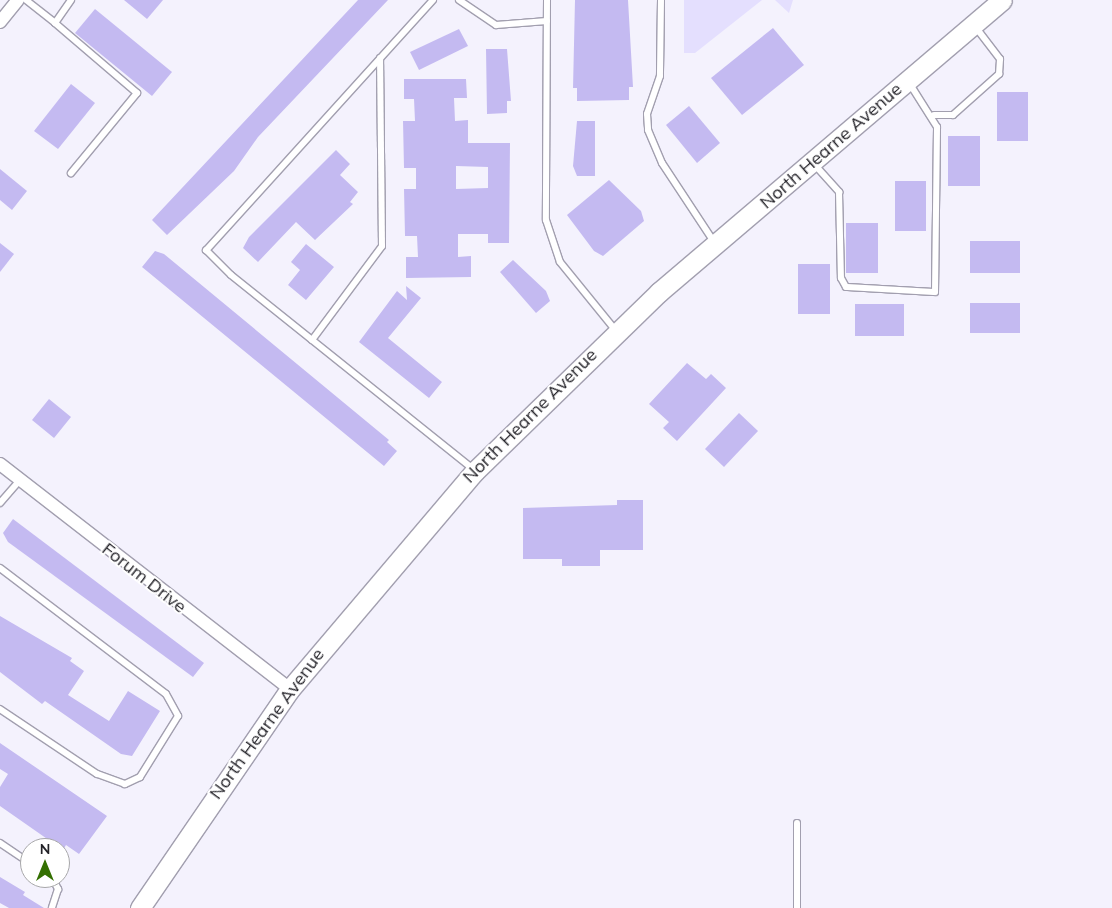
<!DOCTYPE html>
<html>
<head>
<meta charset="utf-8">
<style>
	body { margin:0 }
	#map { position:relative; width:1112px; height:908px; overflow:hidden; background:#f4f2fd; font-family:Mulish,sans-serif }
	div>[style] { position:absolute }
	.green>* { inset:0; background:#e4dffe }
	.building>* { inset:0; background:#c4baf1 }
	.roads { filter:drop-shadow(1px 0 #a29faf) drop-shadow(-1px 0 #a29faf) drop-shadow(0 1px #a29faf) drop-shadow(0 -1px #a29faf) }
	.lane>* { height:6px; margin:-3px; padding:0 3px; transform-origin:3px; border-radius:3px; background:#fff }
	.street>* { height:12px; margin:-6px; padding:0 6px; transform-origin:6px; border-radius:6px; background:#fff }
	.secondary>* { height:19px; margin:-9.5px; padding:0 9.5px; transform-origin:9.5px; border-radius:9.5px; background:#fff }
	span { translate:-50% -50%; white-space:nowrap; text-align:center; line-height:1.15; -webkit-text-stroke:4px #fff; paint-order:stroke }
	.street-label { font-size:18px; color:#232228 }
	.north { position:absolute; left:20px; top:838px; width:50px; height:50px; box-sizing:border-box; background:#fff; border:1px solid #a7a7a9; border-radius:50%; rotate:0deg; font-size:14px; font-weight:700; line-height:20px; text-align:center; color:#232228 }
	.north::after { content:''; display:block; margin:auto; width:18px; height:22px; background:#347002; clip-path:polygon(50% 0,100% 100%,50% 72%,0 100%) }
</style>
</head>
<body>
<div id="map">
	<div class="green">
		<div style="clip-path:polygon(684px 0,762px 0,695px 53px,684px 53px)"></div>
		<div style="clip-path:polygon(775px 0,793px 0,789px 13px)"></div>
	</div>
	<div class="building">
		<div style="clip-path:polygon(124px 0,163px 0,147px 19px)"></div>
		<div style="clip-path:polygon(358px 0,388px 0,258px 137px,234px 171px,167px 235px,152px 220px)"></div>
		<div style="clip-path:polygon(575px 0,628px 0,633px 87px,629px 87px,629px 100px,577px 101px,577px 88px,573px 88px)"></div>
		<div style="clip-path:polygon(95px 9px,172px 72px,152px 96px,75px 33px)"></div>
		<div style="clip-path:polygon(773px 28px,804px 65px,742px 115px,711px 78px)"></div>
		<div style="clip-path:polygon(459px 29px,468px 46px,419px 70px,410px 52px)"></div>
		<div style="clip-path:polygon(486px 49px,507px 49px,511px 101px,507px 101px,507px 113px,487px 114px)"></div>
		<div style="clip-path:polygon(evenodd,404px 79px,466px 79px,467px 98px,454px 98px,455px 121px,468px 120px,468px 143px,510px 143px,509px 243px,488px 243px,488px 234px,458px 234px,458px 257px,471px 256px,471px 277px,406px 278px,406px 257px,418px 257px,417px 236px,405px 236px,404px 189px,416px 189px,416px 168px,404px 168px,403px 121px,415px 121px,414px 99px,404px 99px,404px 79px,456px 166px,488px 167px,488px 188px,456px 189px,456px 166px)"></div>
		<div style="clip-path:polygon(71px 84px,95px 103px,58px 149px,34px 131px)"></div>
		<div style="clip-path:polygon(997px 92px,1028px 92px,1028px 141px,997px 141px)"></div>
		<div style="clip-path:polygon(689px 106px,720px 143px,697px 163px,666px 125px)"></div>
		<div style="clip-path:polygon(577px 121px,595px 121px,595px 176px,577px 176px,573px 166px)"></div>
		<div style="clip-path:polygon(948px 136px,980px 136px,980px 186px,948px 186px)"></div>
		<div style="clip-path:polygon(336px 150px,350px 164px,340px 175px,358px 192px,350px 202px,353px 204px,315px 240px,296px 222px,258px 262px,243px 248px,249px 237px)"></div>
		<div style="clip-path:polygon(0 169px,27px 191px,12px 210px,0 200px)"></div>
		<div style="clip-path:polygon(609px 180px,641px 211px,644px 221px,603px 256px,594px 251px,567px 215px)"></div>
		<div style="clip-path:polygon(895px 181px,926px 181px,926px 231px,895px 231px)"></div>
		<div style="clip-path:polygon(846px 223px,878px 223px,878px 273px,846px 273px)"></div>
		<div style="clip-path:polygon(970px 241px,1020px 241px,1020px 273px,970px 273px)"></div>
		<div style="clip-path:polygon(0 243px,14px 254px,0 272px)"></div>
		<div style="clip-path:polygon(306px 244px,334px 267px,306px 300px,288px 285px,300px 270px,291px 262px)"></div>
		<div style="clip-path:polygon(155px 251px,164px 254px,389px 440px,387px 442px,397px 451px,384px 466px,142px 267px)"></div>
		<div style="clip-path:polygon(513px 260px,546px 291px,550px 301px,536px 313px,500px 272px)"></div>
		<div style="clip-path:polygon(798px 264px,830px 264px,830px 314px,798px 314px)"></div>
		<div style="clip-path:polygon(406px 286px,421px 298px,388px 338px,442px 382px,429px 398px,359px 342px,397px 291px,407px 300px)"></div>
		<div style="clip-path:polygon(970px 303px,1020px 303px,1020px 333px,970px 333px)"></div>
		<div style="clip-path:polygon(855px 304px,904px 304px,904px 336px,855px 336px)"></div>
		<div style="clip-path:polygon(687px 363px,706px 379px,711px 374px,726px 388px,677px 441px,663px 428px,669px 422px,649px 404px)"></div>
		<div style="clip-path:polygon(49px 399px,71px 417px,54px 438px,32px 420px)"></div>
		<div style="clip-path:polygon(739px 413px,758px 431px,724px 467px,705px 449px)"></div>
		<div style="clip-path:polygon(617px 500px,643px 500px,643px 550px,600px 550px,600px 566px,562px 566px,562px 559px,523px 559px,523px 508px,617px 505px)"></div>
		<div style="clip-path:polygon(13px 519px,204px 663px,193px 677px,8px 542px,3px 533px)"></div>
		<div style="clip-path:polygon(0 616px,72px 658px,70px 661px,84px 671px,68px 695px,109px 721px,128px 691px,160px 711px,132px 756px,121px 754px,45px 701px,42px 704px,0 672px)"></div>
		<div style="clip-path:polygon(0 743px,107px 816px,79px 854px,66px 845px,63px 850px,0 806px,0 787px,8px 774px,0 769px)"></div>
		<div style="clip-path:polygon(0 877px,25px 892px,23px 895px,44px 908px,9px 908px,0 903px)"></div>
	</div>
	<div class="roads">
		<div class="lane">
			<div style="left:26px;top:0;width:37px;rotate:38deg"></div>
			<div style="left:55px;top:23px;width:28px;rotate:-55deg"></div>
			<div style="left:433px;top:0;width:338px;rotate:132.2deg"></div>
			<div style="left:206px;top:250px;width:35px;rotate:45deg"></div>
			<div style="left:231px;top:275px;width:312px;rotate:38.7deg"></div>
			<div style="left:459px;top:0;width:45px;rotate:34deg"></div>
			<div style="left:496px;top:25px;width:51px;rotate:-4.5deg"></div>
			<div style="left:547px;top:0;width:220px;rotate:90.3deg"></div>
			<div style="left:546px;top:220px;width:44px;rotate:71.6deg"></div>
			<div style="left:560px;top:262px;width:89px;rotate:50.9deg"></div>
			<div style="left:661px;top:0;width:76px;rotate:90.8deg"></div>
			<div style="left:660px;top:76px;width:40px;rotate:108.9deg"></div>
			<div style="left:647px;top:114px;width:16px;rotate:86deg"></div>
			<div style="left:648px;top:130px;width:36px;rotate:67deg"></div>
			<div style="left:662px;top:163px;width:95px;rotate:56.6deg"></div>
			<div style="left:55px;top:23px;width:108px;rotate:40.5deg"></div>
			<div style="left:137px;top:93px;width:104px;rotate:129.5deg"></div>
			<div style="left:934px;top:115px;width:19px"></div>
			<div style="left:953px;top:115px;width:62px;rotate:-41.7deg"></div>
			<div style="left:999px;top:74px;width:15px;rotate:-86deg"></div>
			<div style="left:1000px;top:59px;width:43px;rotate:-127.4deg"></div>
			<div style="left:814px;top:164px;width:38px;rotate:48deg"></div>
			<div style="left:839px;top:192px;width:86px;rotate:88.7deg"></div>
			<div style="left:841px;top:278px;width:10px;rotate:61deg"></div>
			<div style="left:846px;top:287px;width:89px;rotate:3.2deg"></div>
			<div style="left:935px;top:292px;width:165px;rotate:-89.3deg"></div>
			<div style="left:937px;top:127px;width:54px;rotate:-122.2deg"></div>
			<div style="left:312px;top:340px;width:117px;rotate:-53.3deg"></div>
			<div style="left:382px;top:246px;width:188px;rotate:-90.6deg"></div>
			<div style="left:0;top:503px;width:30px;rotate:-49deg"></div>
			<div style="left:0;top:568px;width:208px;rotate:37.2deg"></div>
			<div style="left:166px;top:694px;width:25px;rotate:61deg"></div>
			<div style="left:178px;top:716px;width:72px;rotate:121.9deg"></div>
			<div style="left:140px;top:777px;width:17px;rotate:155deg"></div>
			<div style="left:125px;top:784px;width:30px;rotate:-160deg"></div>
			<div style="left:97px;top:774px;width:117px;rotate:-146.2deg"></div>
			<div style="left:0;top:843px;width:36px;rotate:34deg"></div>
			<div style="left:52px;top:878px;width:13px;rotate:61deg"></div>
			<div style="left:58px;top:889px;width:20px;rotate:108deg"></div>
			<div style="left:797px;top:908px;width:85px;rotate:-90deg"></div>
		</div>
		<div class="street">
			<div style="left:0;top:22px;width:28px;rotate:-51deg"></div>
			<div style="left:0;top:464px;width:367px;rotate:37.8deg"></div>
		</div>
		<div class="secondary">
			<div style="left:140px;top:908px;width:265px;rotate:-55.6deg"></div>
			<div style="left:290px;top:689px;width:286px;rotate:-49.7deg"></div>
			<div style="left:475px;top:471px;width:257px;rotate:-44.2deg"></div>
			<div style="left:659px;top:292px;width:450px;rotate:-40.4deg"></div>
		</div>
	</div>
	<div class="street-label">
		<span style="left:831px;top:146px;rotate:-41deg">North Hearne Avenue</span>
		<span style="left:530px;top:416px;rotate:-45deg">North Hearne Avenue</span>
		<span style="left:144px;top:578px;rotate:38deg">Forum Drive</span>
		<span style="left:267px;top:724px;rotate:-54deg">North Hearne Avenue</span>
	</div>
	<div class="north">N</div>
</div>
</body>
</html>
